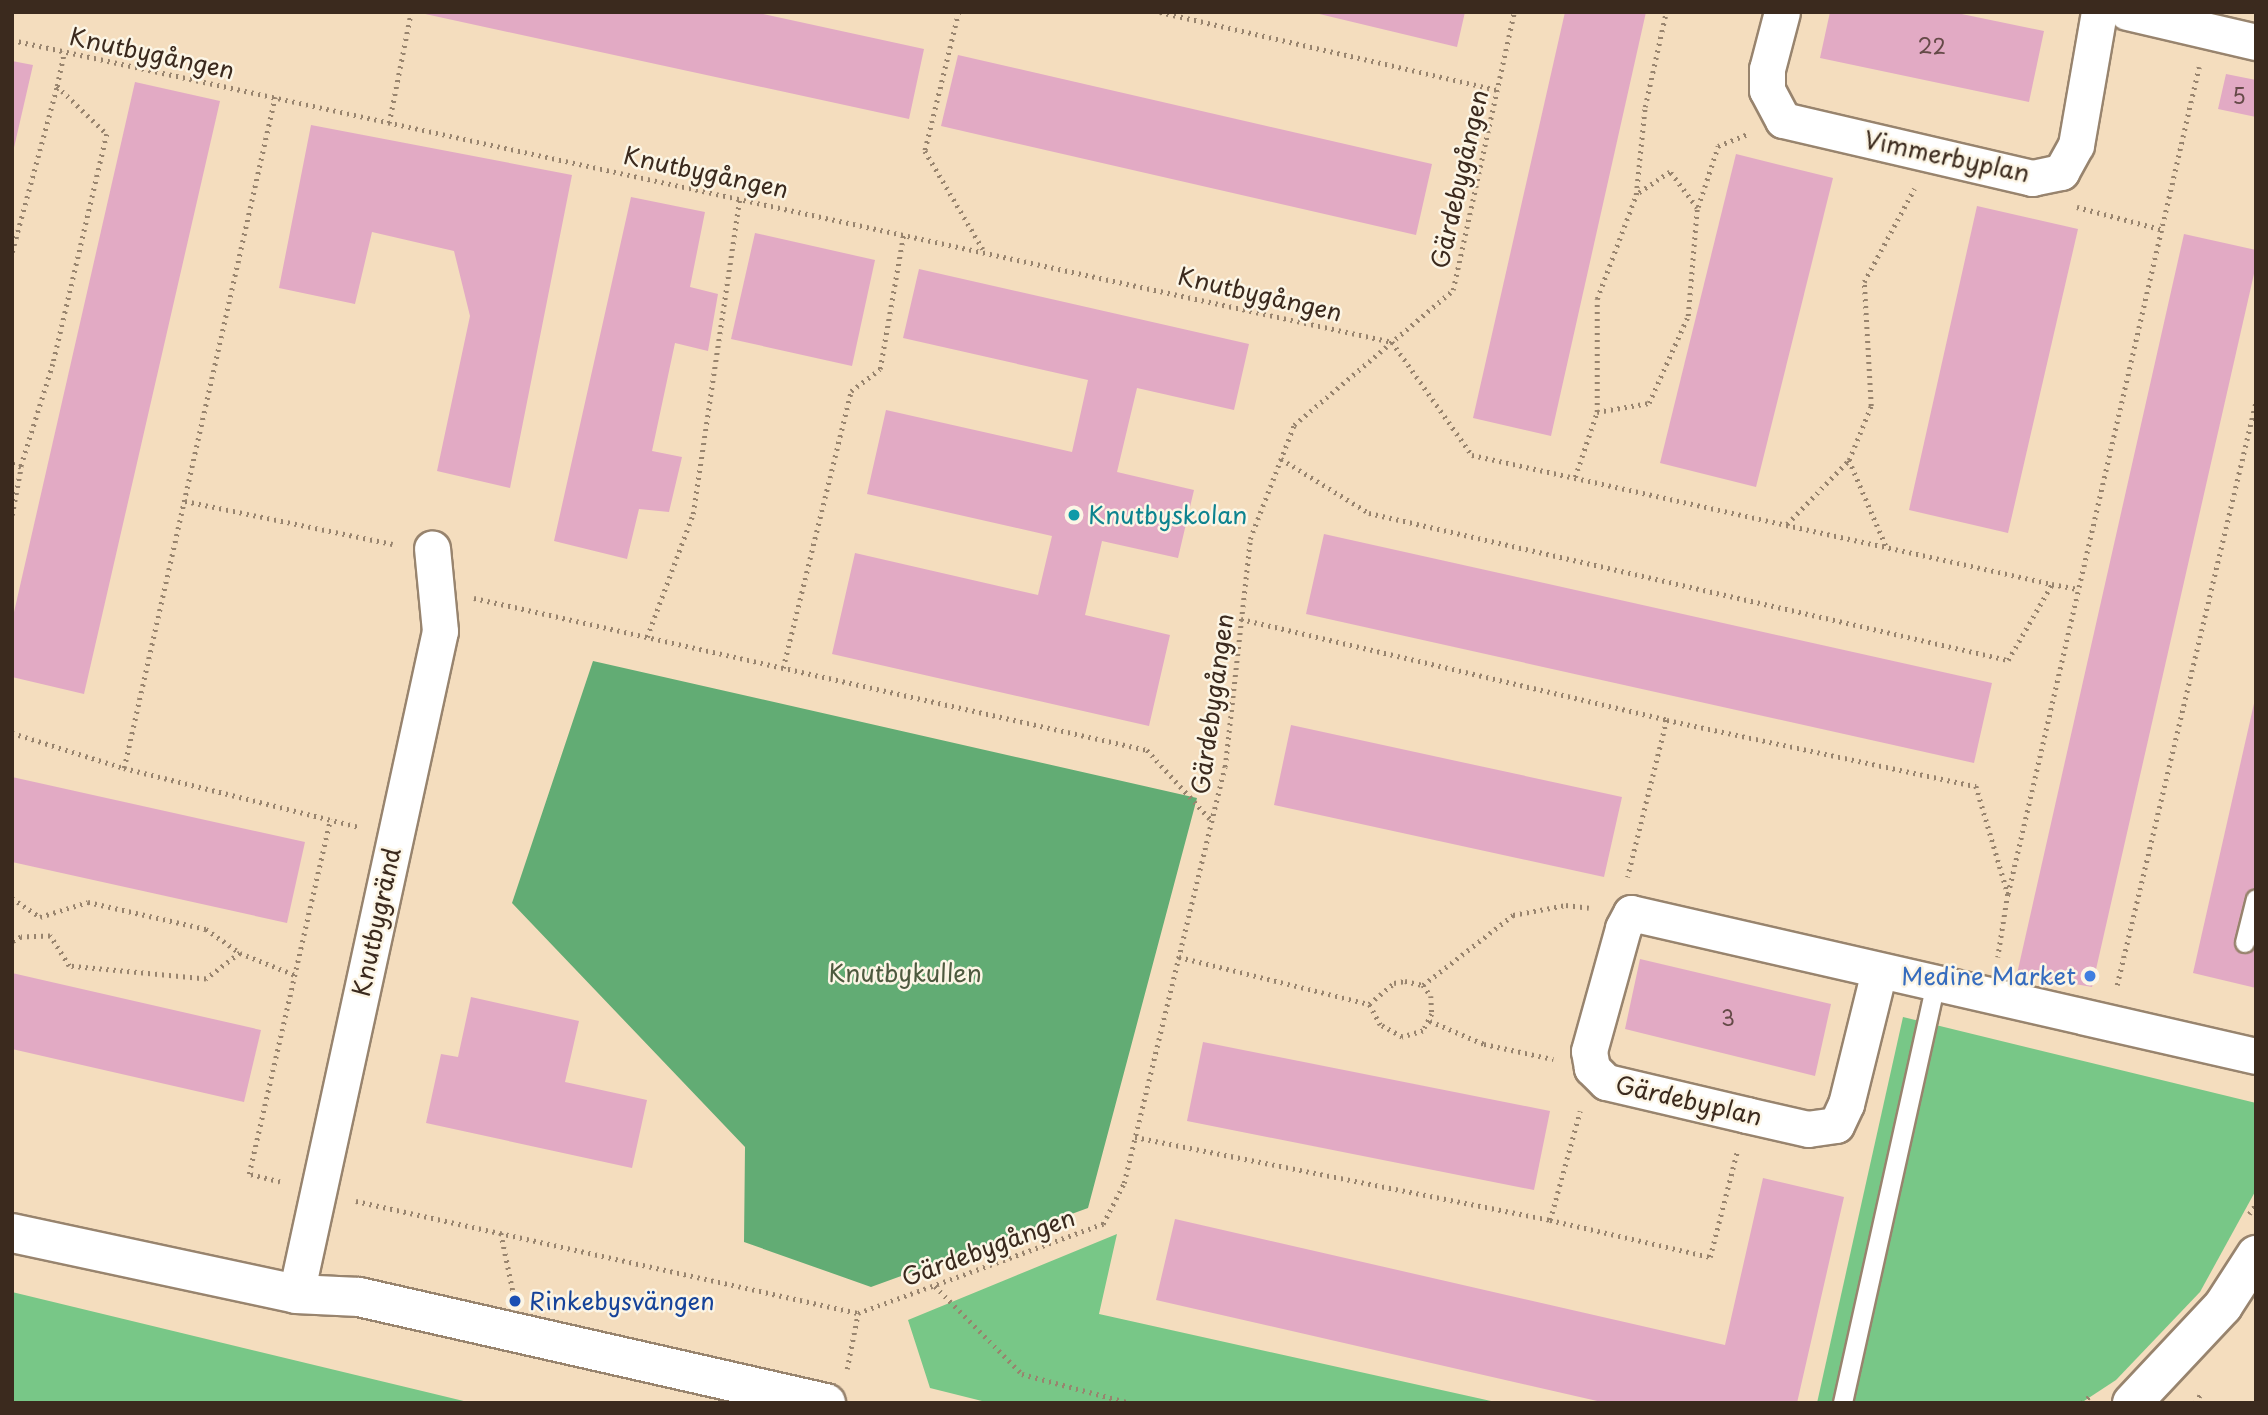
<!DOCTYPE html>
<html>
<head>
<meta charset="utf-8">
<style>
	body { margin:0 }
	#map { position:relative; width:2268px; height:1415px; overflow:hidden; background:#f4ddbe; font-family:"Playpen Sans",sans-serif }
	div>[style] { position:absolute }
	.green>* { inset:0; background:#78c787 }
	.forest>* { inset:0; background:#62ac74 }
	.building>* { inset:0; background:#e2aac4 }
	.path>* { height:4.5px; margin-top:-2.25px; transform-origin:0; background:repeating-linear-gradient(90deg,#98846e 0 2px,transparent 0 7px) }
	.roads { filter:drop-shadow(2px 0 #98846e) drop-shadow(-2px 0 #98846e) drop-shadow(0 2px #98846e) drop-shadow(0 -2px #98846e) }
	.service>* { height:18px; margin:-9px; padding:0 9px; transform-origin:9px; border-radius:9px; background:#fff }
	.minor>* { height:35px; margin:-17.5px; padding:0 17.5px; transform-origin:17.5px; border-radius:17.5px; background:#fff }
	.tertiary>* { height:38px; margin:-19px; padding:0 19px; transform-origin:19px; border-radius:19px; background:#fff }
	.dots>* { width:19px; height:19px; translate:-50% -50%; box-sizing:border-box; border:4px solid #fcf5e5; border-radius:50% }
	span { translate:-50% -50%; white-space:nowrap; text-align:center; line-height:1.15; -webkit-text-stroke:5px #fcf5e5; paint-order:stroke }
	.number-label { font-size:21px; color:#654a48 }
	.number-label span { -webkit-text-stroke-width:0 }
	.street-label { font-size:24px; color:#3b2a1e }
	.culture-label { font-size:24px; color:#0d838f }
	.left { translate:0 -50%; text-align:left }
	.park-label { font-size:24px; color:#4d593e }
	.shop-label { font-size:24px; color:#366cbe }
	.right { translate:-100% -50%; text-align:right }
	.transit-label { font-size:24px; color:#164399 }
	.frame { position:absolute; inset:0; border:14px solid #3b2a1e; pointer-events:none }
</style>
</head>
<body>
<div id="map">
	<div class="green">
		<div style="clip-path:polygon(1903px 1017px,2256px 1103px,2256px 1190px,2200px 1292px,2116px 1380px,2081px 1403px,1817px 1403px)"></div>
		<div style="clip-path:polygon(1117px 1234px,1099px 1314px,1500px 1403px,990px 1403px,930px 1388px,908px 1320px)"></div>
		<div style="clip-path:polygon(12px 1292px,472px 1403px,12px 1403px)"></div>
	</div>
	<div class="forest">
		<div style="clip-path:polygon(593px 661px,1197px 798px,1088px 1208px,871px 1287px,744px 1242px,745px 1147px,512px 903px)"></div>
	</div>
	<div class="building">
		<div style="clip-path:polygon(416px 12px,754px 12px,924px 49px,909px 119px)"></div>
		<div style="clip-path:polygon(1311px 12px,1465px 12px,1457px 47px)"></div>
		<div style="clip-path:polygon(1565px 12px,1646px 12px,1551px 436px,1473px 418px)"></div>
		<div style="clip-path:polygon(1830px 12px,1952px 12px,2044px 31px,2029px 102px,1820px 58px)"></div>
		<div style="clip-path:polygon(958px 55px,1432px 164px,1416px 235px,941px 126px)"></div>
		<div style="clip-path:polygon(12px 61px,33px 65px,13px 152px,12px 152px)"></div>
		<div style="clip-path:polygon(2226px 74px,2256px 80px,2256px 117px,2218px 109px)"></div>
		<div style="clip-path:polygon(135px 82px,220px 101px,84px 694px,12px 677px,12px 621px)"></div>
		<div style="clip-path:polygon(311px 125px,572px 175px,510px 488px,437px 471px,470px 316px,454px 251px,372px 232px,355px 304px,279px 288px)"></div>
		<div style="clip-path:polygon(1736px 154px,1833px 178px,1756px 487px,1660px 463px)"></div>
		<div style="clip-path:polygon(631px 197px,705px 212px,690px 287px,718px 294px,708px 351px,675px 343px,652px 451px,682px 457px,669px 512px,639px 509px,627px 559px,554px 541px)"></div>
		<div style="clip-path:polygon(1977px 206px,2078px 229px,2008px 533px,1909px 510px)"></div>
		<div style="clip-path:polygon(755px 233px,875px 260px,852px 366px,731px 339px)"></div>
		<div style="clip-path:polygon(2184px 234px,2256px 250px,2256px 265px,2092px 987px,2017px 974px)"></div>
		<div style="clip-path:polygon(919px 269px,1249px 344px,1234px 410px,1137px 388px,1117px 472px,1194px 490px,1178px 558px,1102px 541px,1085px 615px,1170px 635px,1149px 726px,832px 654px,855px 553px,1038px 595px,1052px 536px,867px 494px,886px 410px,1072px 452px,1088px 380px,903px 338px)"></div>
		<div style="clip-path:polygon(1324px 534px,1992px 683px,1974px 763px,1306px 614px)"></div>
		<div style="clip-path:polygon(2255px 699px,2256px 700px,2256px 988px,2193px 973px)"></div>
		<div style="clip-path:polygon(1291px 725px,1622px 797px,1604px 877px,1274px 805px)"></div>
		<div style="clip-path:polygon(12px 777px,305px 842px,287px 923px,12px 862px)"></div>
		<div style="clip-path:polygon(1640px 959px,1831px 1004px,1815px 1076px,1625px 1029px)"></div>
		<div style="clip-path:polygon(12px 973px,261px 1030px,244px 1102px,12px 1049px)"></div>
		<div style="clip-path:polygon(471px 997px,579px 1021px,565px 1082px,647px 1100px,632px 1168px,426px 1123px,441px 1054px,458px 1057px)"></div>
		<div style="clip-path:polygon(1203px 1042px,1550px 1111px,1534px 1190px,1187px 1121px)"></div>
		<div style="clip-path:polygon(1763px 1178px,1844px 1197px,1797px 1403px,1606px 1403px,1156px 1300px,1175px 1219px,1725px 1345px)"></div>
	</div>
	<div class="path">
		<div style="left:959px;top:12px;width:143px;rotate:103.7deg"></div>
		<div style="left:925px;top:151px;width:114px;rotate:59.4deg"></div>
		<div style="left:1160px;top:12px;width:346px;rotate:13deg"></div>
		<div style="left:12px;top:40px;width:1413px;rotate:12.34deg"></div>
		<div style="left:1392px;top:342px;width:138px;rotate:54.7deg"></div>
		<div style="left:1472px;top:455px;width:594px;rotate:12.54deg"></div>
		<div style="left:57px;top:86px;width:35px;rotate:-78deg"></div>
		<div style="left:389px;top:123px;width:113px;rotate:-78.8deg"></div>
		<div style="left:1698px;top:207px;width:64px;rotate:-71.8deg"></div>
		<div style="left:1718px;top:146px;width:31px;rotate:-22deg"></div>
		<div style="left:2077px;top:207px;width:90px;rotate:14.8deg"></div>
		<div style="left:12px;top:252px;width:172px;rotate:-74.8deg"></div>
		<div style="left:57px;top:86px;width:69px;rotate:43.8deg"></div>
		<div style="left:107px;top:134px;width:236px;rotate:103.2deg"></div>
		<div style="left:53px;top:364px;width:108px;rotate:107.3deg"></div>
		<div style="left:21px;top:467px;width:9px;rotate:-162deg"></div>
		<div style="left:1597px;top:412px;width:53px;rotate:-9.8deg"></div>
		<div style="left:1649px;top:403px;width:95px;rotate:-65.9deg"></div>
		<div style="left:1688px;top:316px;width:108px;rotate:-85.2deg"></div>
		<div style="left:1697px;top:208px;width:45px;rotate:-126.9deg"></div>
		<div style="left:1670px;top:172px;width:41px;rotate:145.9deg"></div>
		<div style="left:1281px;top:459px;width:103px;rotate:31.5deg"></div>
		<div style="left:1369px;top:513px;width:656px;rotate:12.96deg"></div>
		<div style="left:2008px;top:660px;width:88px;rotate:-59.9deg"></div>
		<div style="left:2052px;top:584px;width:26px;rotate:11deg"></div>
		<div style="left:1849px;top:460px;width:94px;rotate:66.7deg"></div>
		<div style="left:1575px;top:477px;width:69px;rotate:-71.3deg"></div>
		<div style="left:1597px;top:412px;width:113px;rotate:-90deg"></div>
		<div style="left:1597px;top:299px;width:111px;rotate:-69.4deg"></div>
		<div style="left:1636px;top:195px;width:88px;rotate:-84.2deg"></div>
		<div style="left:1645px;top:107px;width:97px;rotate:-77.5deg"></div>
		<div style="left:185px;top:501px;width:212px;rotate:11.7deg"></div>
		<div style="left:12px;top:515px;width:49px;rotate:-79.4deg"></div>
		<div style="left:1787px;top:524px;width:89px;rotate:-45.9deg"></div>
		<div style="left:1849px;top:460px;width:58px;rotate:-67.8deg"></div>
		<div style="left:1871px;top:406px;width:124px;rotate:-93.2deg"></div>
		<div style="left:1864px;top:282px;width:106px;rotate:-61.7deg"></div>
		<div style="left:474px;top:598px;width:690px;rotate:12.73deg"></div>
		<div style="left:1147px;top:750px;width:96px;rotate:47.5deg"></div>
		<div style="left:1241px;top:619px;width:438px;rotate:13.3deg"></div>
		<div style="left:1667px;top:720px;width:162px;rotate:104deg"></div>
		<div style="left:647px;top:637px;width:131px;rotate:-69.5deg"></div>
		<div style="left:693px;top:514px;width:320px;rotate:-81.6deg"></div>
		<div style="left:783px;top:668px;width:285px;rotate:-76.2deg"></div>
		<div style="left:851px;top:391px;width:36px;rotate:-37deg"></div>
		<div style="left:880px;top:369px;width:139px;rotate:-80.1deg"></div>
		<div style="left:1667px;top:720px;width:316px;rotate:12.1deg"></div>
		<div style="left:1976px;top:786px;width:113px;rotate:73.5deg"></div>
		<div style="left:2008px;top:894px;width:64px;rotate:99deg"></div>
		<div style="left:12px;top:733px;width:117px;rotate:17.4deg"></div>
		<div style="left:124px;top:768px;width:242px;rotate:14.1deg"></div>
		<div style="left:124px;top:768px;width:688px;rotate:-77.32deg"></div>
		<div style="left:2008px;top:894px;width:849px;rotate:-77deg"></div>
		<div style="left:12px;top:898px;width:34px;rotate:34deg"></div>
		<div style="left:40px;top:917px;width:50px;rotate:-17.4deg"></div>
		<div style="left:88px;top:902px;width:121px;rotate:12.9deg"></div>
		<div style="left:206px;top:929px;width:42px;rotate:35.2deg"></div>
		<div style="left:240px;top:953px;width:43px;rotate:142.6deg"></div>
		<div style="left:206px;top:979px;width:138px;rotate:-174.6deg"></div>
		<div style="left:69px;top:966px;width:36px;rotate:-122deg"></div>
		<div style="left:50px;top:936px;width:29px;rotate:178deg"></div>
		<div style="left:21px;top:937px;width:10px;rotate:151deg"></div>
		<div style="left:240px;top:953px;width:59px;rotate:21.8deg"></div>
		<div style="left:1179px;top:957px;width:196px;rotate:13.9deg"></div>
		<div style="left:1369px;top:1004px;width:33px;rotate:-40deg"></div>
		<div style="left:1394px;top:983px;width:11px;rotate:-10deg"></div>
		<div style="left:1405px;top:981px;width:18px;rotate:13deg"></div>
		<div style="left:1423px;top:985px;width:14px;rotate:54deg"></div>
		<div style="left:1431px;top:996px;width:18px;rotate:87deg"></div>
		<div style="left:1432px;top:1014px;width:19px;rotate:118deg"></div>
		<div style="left:1423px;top:1031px;width:22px;rotate:164deg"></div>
		<div style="left:1402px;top:1037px;width:25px;rotate:-151deg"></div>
		<div style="left:1380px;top:1025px;width:24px;rotate:-118deg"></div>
		<div style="left:1423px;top:985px;width:114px;rotate:-37.9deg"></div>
		<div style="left:1513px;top:915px;width:54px;rotate:-10.7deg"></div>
		<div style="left:1566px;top:905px;width:23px;rotate:7deg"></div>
		<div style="left:2117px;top:985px;width:600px;rotate:-76.61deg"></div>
		<div style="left:1430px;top:1021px;width:59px;rotate:23.1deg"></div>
		<div style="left:1484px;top:1044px;width:71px;rotate:12.3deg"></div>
		<div style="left:1135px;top:1137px;width:423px;rotate:11.3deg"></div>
		<div style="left:1550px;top:1220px;width:113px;rotate:-74.6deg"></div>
		<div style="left:280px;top:1182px;width:32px;rotate:-166deg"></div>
		<div style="left:249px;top:1174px;width:364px;rotate:-77.1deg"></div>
		<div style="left:356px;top:1201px;width:514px;rotate:12.58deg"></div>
		<div style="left:2249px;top:1214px;width:12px;rotate:-55deg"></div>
		<div style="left:1550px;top:1220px;width:164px;rotate:13deg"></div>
		<div style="left:1710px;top:1257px;width:108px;rotate:-75.6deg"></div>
		<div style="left:501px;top:1233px;width:59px;rotate:78.3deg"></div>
		<div style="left:935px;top:1286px;width:124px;rotate:45.3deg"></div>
		<div style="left:1022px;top:1374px;width:112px;rotate:15deg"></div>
		<div style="left:858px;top:1313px;width:261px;rotate:-20deg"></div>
		<div style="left:1103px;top:1224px;width:46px;rotate:-62.9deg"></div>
		<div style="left:1124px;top:1183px;width:428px;rotate:-76.4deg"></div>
		<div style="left:1225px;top:767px;width:229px;rotate:-83.7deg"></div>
		<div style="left:1250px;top:539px;width:122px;rotate:-68.9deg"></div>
		<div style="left:1294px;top:425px;width:209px;rotate:-40.3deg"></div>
		<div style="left:1453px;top:290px;width:285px;rotate:-77.6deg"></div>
		<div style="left:847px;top:1369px;width:57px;rotate:-78.9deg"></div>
		<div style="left:2082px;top:1403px;width:13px;rotate:-42deg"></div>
		<div style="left:2195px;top:1403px;width:13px;rotate:-58deg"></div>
	</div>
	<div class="roads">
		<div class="service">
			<div style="left:2245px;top:943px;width:45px;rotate:-76deg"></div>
			<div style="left:1843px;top:1403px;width:429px;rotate:-77.5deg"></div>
		</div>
		<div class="minor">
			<div style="left:1782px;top:12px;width:59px;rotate:104.7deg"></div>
			<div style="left:1767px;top:69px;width:21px;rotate:90deg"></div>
			<div style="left:1767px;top:90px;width:34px;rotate:62deg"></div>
			<div style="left:1783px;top:120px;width:256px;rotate:13.1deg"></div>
			<div style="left:2032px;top:178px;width:30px;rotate:-12deg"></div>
			<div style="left:2061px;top:172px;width:31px;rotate:-61deg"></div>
			<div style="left:2076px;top:145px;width:135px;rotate:-80.2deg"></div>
			<div style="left:2127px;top:12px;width:132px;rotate:13.1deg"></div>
			<div style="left:1879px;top:971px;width:137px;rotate:103.9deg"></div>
			<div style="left:1846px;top:1104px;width:23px;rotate:115deg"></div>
			<div style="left:1836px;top:1125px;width:28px;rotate:172deg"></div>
			<div style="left:1808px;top:1129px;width:63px;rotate:-167.1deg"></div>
			<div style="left:1747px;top:1115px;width:145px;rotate:-166.8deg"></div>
			<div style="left:1606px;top:1082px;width:20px;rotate:-135deg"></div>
			<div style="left:1592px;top:1068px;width:17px;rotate:-100deg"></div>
			<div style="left:1589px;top:1051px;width:128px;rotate:-74.5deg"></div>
			<div style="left:1623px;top:928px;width:17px;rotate:-62deg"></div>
			<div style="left:1631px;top:913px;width:641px;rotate:12.89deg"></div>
			<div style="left:296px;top:1294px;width:678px;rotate:-77.75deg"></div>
			<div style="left:440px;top:631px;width:83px;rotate:-95.5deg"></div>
		</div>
		<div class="tertiary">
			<div style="left:12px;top:1233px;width:290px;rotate:12.1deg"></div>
			<div style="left:296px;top:1294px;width:63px;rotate:2.7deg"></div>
			<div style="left:359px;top:1297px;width:479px;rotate:12.8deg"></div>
			<div style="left:2132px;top:1403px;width:133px;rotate:-46.8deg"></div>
			<div style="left:2223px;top:1306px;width:61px;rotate:-57.1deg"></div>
		</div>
	</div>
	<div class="dots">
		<div style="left:1074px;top:515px;background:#0f9aa8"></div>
		<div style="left:2090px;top:976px;background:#3f7fe0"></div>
		<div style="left:515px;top:1301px;background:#1a4fb4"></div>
	</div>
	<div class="number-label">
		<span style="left:1932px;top:45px">22</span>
		<span style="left:2239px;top:95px">5</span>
		<span style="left:1728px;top:1017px">3</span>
	</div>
	<div class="street-label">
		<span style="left:152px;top:53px;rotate:12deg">Knutbygången</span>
		<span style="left:1947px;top:156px;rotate:12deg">Vimmerbyplan</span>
		<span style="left:706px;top:172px;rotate:12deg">Knutbygången</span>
		<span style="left:1459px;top:179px;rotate:-77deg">Gärdebygången</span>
		<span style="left:1260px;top:294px;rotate:13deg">Knutbygången</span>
		<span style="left:1212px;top:704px;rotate:-82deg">Gärdebygången</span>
		<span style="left:376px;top:922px;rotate:-78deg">Knutbygränd</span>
		<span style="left:1689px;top:1100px;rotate:13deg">Gärdebyplan</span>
		<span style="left:988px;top:1247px;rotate:-20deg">Gärdebygången</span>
	</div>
	<div class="culture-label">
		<span class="left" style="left:1088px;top:515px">Knutbyskolan</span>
	</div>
	<div class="park-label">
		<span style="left:905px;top:973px">Knutbykullen</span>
	</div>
	<div class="shop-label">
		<span class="right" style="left:2076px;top:976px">Medine Market</span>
	</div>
	<div class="transit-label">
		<span class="left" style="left:529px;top:1301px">Rinkebysvängen</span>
	</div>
	<div class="frame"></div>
</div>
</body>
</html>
